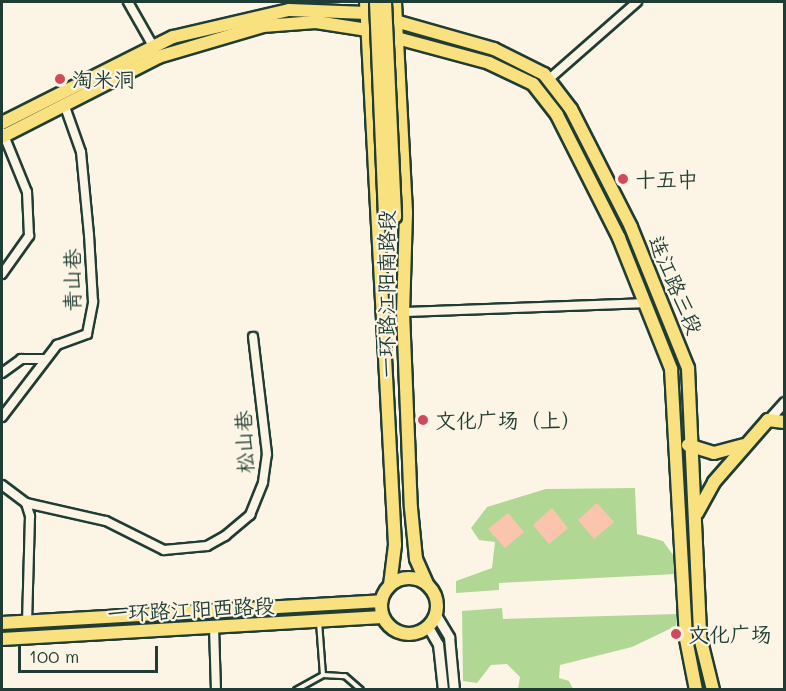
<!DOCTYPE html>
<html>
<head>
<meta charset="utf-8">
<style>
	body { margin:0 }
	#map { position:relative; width:786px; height:691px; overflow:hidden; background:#fcf5e5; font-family:Mali,"LXGW WenKai TC",sans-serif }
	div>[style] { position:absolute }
	.green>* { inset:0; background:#b0d894 }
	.building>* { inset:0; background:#fac4ad }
	.roads { filter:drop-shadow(2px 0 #1f3d34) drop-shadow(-2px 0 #1f3d34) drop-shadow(0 2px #1f3d34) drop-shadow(0 -2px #1f3d34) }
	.service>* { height:4px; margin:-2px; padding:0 2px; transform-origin:2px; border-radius:2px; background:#fcf5e5 }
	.minor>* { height:8px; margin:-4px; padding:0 4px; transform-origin:4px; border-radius:4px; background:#fcf5e5 }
	.tertiary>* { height:9px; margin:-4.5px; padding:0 4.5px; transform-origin:4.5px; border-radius:4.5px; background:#fcf5e5 }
	.primary>* { height:12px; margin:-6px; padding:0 6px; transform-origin:6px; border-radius:6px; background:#fae180 }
	.primary>.ring { margin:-6px; padding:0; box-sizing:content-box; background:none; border:12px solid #fae180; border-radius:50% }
	.trunk>* { height:12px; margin:-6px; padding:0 6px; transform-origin:6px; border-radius:6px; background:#fae180 }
	.bridges { filter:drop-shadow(2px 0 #1f3d34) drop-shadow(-2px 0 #1f3d34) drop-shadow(0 2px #1f3d34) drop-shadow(0 -2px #1f3d34) }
	.primary-bridge>* { height:12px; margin:-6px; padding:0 6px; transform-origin:6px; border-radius:6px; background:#fae180 }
	.dots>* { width:16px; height:16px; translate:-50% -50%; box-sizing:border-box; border:3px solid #fcf5e5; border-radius:50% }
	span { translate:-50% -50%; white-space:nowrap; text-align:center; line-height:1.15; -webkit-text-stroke:4.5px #fcf5e5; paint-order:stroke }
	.poi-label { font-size:21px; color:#1f3d34 }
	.left { translate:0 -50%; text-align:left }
	.street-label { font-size:21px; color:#1f3d34 }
	.frame { position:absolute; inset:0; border:3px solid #1f3d34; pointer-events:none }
	.scale { position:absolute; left:18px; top:646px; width:140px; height:27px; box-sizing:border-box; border:3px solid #1f3d34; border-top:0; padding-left:8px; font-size:18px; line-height:21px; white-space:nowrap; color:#1f3d34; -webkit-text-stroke:4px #fcf5e5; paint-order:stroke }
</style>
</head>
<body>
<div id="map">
	<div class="green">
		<div style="clip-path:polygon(635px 488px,637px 534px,663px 541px,673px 555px,676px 574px,499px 583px,499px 590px,456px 593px,456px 581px,492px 568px,495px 542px,479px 540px,471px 528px,487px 507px,546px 489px)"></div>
		<div style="clip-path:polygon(502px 608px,503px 619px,678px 614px,676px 626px,632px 647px,560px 665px,559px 678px,569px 681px,573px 689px,518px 689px,520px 677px,507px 664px,491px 665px,477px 683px,463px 681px,462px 611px)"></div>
	</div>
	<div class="building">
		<div style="clip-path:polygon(597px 503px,614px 522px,594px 539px,578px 520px)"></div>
		<div style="clip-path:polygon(552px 508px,568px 528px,549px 544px,533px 525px)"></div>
		<div style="clip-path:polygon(508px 513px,524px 532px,505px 548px,488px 529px)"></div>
	</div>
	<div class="roads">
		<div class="service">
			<div style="left:319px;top:622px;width:53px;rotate:85.7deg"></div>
			<div style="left:296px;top:690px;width:31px;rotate:-29deg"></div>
			<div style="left:323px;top:675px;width:22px;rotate:3deg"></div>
			<div style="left:345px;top:676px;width:21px;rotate:41deg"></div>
		</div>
		<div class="minor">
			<div style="left:128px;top:2px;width:51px;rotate:60.4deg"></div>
			<div style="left:549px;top:79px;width:117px;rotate:-41.2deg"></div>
			<div style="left:2px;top:274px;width:47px;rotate:-54.6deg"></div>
			<div style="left:29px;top:236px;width:44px;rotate:-92.6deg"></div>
			<div style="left:27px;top:192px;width:64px;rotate:-112.1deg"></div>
			<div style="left:403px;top:312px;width:242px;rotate:-2.1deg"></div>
			<div style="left:2px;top:373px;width:24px;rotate:-36deg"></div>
			<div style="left:21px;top:359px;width:23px"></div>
			<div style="left:2px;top:417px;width:91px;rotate:-52.6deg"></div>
			<div style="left:57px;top:345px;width:32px;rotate:-20deg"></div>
			<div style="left:87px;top:334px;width:33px;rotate:-79deg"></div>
			<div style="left:93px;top:302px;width:67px;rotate:-93.4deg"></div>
			<div style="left:89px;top:235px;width:83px;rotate:-95.5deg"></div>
			<div style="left:81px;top:152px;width:51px;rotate:-109.5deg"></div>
			<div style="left:2px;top:485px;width:30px;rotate:37deg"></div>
			<div style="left:26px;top:503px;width:14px;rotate:73deg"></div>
			<div style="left:30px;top:516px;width:105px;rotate:91.6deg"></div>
			<div style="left:26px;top:503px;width:82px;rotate:12.7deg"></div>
			<div style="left:106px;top:521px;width:65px;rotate:26.6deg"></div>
			<div style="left:164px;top:550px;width:43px;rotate:-5.3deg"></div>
			<div style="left:207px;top:546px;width:21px;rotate:-29deg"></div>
			<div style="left:225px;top:536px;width:33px;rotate:-40deg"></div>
			<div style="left:250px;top:515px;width:35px;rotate:-68deg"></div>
			<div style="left:263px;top:482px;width:28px;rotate:-82deg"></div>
			<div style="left:267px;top:454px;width:118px;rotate:-96.8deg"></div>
			<div style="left:214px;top:627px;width:63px;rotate:88.2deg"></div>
		</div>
		<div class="tertiary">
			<div style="left:768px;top:420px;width:24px;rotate:-48deg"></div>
			<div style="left:436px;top:615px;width:26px;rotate:59deg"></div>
			<div style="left:449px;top:637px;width:53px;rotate:84.6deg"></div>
			<div style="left:428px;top:627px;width:20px;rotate:60deg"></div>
			<div style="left:438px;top:644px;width:46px;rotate:83.8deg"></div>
		</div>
		<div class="primary">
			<div style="left:366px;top:2px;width:544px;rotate:86.94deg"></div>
			<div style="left:395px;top:545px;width:40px;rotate:97.1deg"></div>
			<div style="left:395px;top:2px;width:211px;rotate:87deg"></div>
			<div style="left:406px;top:213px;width:99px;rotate:91.7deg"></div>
			<div style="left:403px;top:312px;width:196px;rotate:87.7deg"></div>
			<div style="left:411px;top:508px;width:51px;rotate:84.4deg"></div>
			<div style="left:416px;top:559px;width:27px;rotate:66deg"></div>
			<div class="ring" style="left:381px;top:578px;width:44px;height:44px"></div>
			<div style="left:2px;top:623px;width:380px;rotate:-3.3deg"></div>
			<div style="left:2px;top:639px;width:381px;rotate:-3.3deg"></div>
		</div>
		<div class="trunk">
			<div style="left:2px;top:123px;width:191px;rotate:-26.7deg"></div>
			<div style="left:173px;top:37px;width:119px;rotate:-13.1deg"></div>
			<div style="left:289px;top:10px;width:78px;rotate:2.2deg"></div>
			<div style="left:367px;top:13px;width:132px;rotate:15.8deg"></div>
			<div style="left:494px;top:49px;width:56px;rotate:26.6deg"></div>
			<div style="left:544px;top:74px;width:44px;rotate:52.4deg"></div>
			<div style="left:571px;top:109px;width:132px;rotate:63deg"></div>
			<div style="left:631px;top:227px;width:152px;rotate:68deg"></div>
			<div style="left:688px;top:368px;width:269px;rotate:87.4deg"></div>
			<div style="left:700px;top:637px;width:55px;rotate:76.2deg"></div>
			<div style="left:2px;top:137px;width:175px;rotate:-27.1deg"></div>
			<div style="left:158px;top:57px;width:109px;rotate:-16.4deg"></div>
			<div style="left:263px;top:26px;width:53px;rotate:-4.3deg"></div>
			<div style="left:316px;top:22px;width:52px;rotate:8.9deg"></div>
			<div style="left:367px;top:30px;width:126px;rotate:15.1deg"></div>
			<div style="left:489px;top:63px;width:49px;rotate:25.5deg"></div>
			<div style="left:533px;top:84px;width:39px;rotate:52deg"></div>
			<div style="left:557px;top:115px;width:138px;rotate:63.2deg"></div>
			<div style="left:619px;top:238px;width:141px;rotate:68.3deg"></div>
			<div style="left:671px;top:369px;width:270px;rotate:86.8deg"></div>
			<div style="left:686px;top:639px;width:52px;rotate:78.9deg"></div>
			<div style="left:688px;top:445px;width:27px;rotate:17deg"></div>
			<div style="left:714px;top:453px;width:30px;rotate:-15deg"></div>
			<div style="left:697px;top:513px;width:35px;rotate:-61deg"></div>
			<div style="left:714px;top:482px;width:82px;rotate:-48.9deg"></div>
			<div style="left:768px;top:420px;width:16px;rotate:7deg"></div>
		</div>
	</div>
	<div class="bridges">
		<div class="primary-bridge">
			<div style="left:376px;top:2px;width:214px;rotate:87.6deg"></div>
			<div style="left:385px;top:2px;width:215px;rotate:87.3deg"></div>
		</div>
	</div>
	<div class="dots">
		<div style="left:60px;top:79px;background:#d1495b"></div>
		<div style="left:623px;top:179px;background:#d1495b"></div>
		<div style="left:423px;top:420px;background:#d1495b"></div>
		<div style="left:676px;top:634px;background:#d1495b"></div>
	</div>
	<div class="poi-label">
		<span class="left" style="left:72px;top:79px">淘米洞</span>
		<span class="left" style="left:635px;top:179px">十五中</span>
		<span class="left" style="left:435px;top:420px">文化广场（上）</span>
		<span class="left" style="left:688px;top:634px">文化广场</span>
	</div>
	<div class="street-label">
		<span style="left:72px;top:280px;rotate:-90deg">青山巷</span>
		<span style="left:676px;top:285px;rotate:67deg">连江路三段</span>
		<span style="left:386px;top:294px;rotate:-90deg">一环路江阳南路段</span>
		<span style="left:244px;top:442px;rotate:-92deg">松山巷</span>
		<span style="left:191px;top:609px;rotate:-3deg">一环路江阳西路段</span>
	</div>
	<div class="frame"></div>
	<div class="scale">100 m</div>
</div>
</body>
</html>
